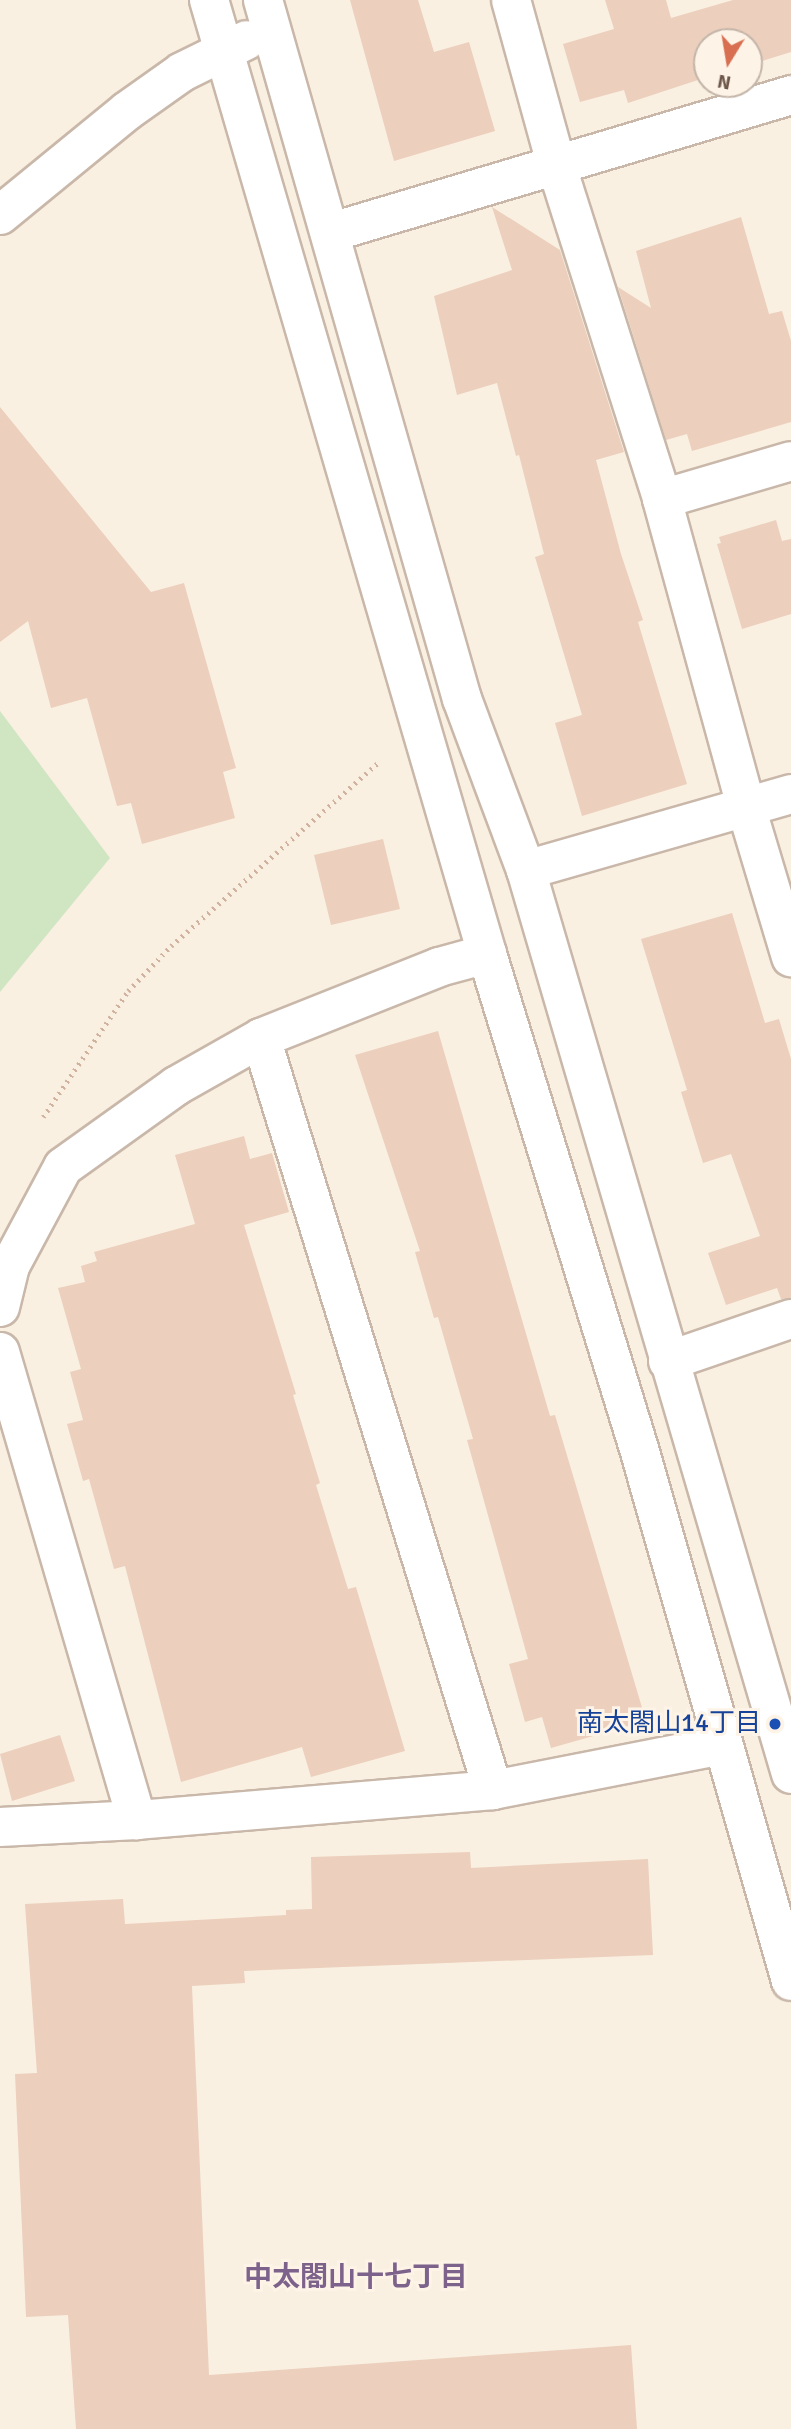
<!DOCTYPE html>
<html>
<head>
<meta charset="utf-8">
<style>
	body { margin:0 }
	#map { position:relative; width:791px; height:2429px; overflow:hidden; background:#f9f0e1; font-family:Signika,"Noto Sans JP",sans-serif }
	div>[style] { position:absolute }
	.green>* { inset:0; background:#d0e5c2 }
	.building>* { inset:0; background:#eccfbc }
	.path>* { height:4.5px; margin-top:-2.25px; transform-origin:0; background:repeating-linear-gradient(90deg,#d0b29f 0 2px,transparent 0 7px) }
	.roads { filter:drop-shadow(2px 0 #c9b8aa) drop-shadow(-2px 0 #c9b8aa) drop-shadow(0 2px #c9b8aa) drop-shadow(0 -2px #c9b8aa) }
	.minor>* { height:38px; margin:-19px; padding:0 19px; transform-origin:19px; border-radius:19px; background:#fff }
	.dots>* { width:19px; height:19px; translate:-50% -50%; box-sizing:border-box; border:4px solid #fdf4e7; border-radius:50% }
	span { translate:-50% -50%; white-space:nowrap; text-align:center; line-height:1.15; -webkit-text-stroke:6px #fdf4e7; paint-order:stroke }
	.transit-label { font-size:26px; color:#164399 }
	.right { translate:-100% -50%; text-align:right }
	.neighbourhood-label { font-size:28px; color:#7d638b; font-weight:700 }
	.north { position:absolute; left:693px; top:28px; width:70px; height:70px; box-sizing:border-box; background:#fdf4e7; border:2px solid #c4b5a9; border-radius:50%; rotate:191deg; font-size:19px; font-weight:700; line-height:28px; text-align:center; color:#6e574b }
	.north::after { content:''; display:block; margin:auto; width:24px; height:32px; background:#d96f51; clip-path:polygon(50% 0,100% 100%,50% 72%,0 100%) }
</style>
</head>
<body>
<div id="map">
	<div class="green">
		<div style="clip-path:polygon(0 711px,110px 858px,0 992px)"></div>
	</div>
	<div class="building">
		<div style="clip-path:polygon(350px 0,418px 0,434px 52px,469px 42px,495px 131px,394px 161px)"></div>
		<div style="clip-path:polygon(605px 0,666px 0,671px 18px,733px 0,791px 0,791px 52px,749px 65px,749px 42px,707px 42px,707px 77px,628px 103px,624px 90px,580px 102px,563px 44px,614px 29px)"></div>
		<div style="clip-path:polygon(492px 207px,560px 250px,624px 452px,596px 460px,621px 554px,643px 620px,638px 622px,687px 784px,582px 816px,555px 723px,582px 715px,535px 557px,544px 554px,519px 455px,516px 456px,497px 383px,457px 395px,434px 296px,512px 270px)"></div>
		<div style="clip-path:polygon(741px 217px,769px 314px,782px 311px,791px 341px,791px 422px,692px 451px,687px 434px,666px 440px,618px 287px,651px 308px,636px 251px)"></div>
		<div style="clip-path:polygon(0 407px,151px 592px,184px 583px,236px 768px,223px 772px,235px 818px,142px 844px,131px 803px,117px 806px,87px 698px,51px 708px,28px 621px,0 642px)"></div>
		<div style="clip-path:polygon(776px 520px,782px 541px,791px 539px,791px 614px,742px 629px,717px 544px,721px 543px,719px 537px)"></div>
		<div style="clip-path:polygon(383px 839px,400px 909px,331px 925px,314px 855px)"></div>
		<div style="clip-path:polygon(732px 913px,765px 1023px,779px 1019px,791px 1059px,791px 1298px,781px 1299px,777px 1288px,726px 1305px,708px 1253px,760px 1236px,731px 1154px,703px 1163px,681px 1092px,687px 1090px,641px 939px)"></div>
		<div style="clip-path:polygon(438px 1031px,550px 1416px,555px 1415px,646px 1721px,551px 1748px,542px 1717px,525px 1722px,509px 1664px,528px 1659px,467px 1440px,473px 1439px,438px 1317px,434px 1318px,415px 1252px,420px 1251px,355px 1055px)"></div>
		<div style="clip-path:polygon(244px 1136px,250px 1159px,272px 1153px,289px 1212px,244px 1225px,296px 1394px,293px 1395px,320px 1483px,316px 1485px,348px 1589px,356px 1587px,405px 1751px,311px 1777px,302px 1747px,181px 1782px,125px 1566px,114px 1569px,89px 1479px,83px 1481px,67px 1424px,83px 1420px,70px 1372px,81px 1369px,58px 1288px,85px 1282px,81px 1266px,97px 1261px,94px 1252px,195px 1224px,175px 1155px)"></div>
		<div style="clip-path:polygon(60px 1735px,75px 1781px,12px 1801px,0 1754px)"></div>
		<div style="clip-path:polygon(470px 1852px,471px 1868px,648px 1859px,653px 1955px,244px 1971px,245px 1983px,192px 1986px,209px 2375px,631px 2345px,637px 2429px,76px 2429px,68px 2315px,26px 2317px,15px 2074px,37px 2073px,25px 1904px,123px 1899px,125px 1924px,286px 1915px,286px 1910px,312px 1909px,311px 1857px)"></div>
	</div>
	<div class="path">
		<div style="left:43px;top:1117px;width:152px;rotate:-56deg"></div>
		<div style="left:128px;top:991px;width:62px;rotate:-46.3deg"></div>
		<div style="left:171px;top:946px;width:278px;rotate:-41.5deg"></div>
	</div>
	<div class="roads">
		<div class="minor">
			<div style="left:209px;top:0;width:994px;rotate:73.75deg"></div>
			<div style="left:487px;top:954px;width:521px;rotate:72.92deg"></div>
			<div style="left:640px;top:1452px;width:550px;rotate:74.07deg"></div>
			<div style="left:263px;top:0;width:727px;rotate:74.11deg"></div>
			<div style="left:462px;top:699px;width:183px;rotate:69.5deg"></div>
			<div style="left:526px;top:870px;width:942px;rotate:73.66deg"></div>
			<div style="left:511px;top:0;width:173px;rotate:74.6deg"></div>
			<div style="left:557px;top:167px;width:348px;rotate:72.4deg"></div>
			<div style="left:662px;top:499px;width:319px;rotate:74.7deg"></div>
			<div style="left:746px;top:807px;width:157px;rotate:73.3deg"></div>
			<div style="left:0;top:215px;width:164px;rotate:-39.3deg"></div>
			<div style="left:127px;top:111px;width:67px;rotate:-35.3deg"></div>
			<div style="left:182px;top:72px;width:72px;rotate:-26.2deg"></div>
			<div style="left:332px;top:232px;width:479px;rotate:-16.6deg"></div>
			<div style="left:662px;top:499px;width:134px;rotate:-16.4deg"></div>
			<div style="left:526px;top:870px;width:276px;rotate:-16deg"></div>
			<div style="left:261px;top:1038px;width:787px;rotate:72.85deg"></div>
			<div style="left:0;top:1307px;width:42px;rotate:-76.3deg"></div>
			<div style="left:10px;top:1266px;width:112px;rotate:-61.8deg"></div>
			<div style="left:63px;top:1167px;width:139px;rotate:-35.6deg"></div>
			<div style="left:176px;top:1086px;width:98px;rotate:-29.5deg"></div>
			<div style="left:261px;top:1038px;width:192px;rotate:-21.7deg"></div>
			<div style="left:439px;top:967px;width:50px;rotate:-15.2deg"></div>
			<div style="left:0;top:1352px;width:488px;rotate:73.7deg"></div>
			<div style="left:668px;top:1361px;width:130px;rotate:-18.9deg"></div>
			<div style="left:0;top:1827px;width:137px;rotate:-2.9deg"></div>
			<div style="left:137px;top:1820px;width:357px;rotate:-4.8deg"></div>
			<div style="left:493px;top:1790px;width:234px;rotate:-11.1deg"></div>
		</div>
	</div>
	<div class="dots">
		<div style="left:775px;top:1724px;background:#1a4fb4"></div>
	</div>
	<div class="transit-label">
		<span class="right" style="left:761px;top:1724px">南太閤山14丁目</span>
	</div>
	<div class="neighbourhood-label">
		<span style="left:356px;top:2277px">中太閤山十七丁目</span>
	</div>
	<div class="north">N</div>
</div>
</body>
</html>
